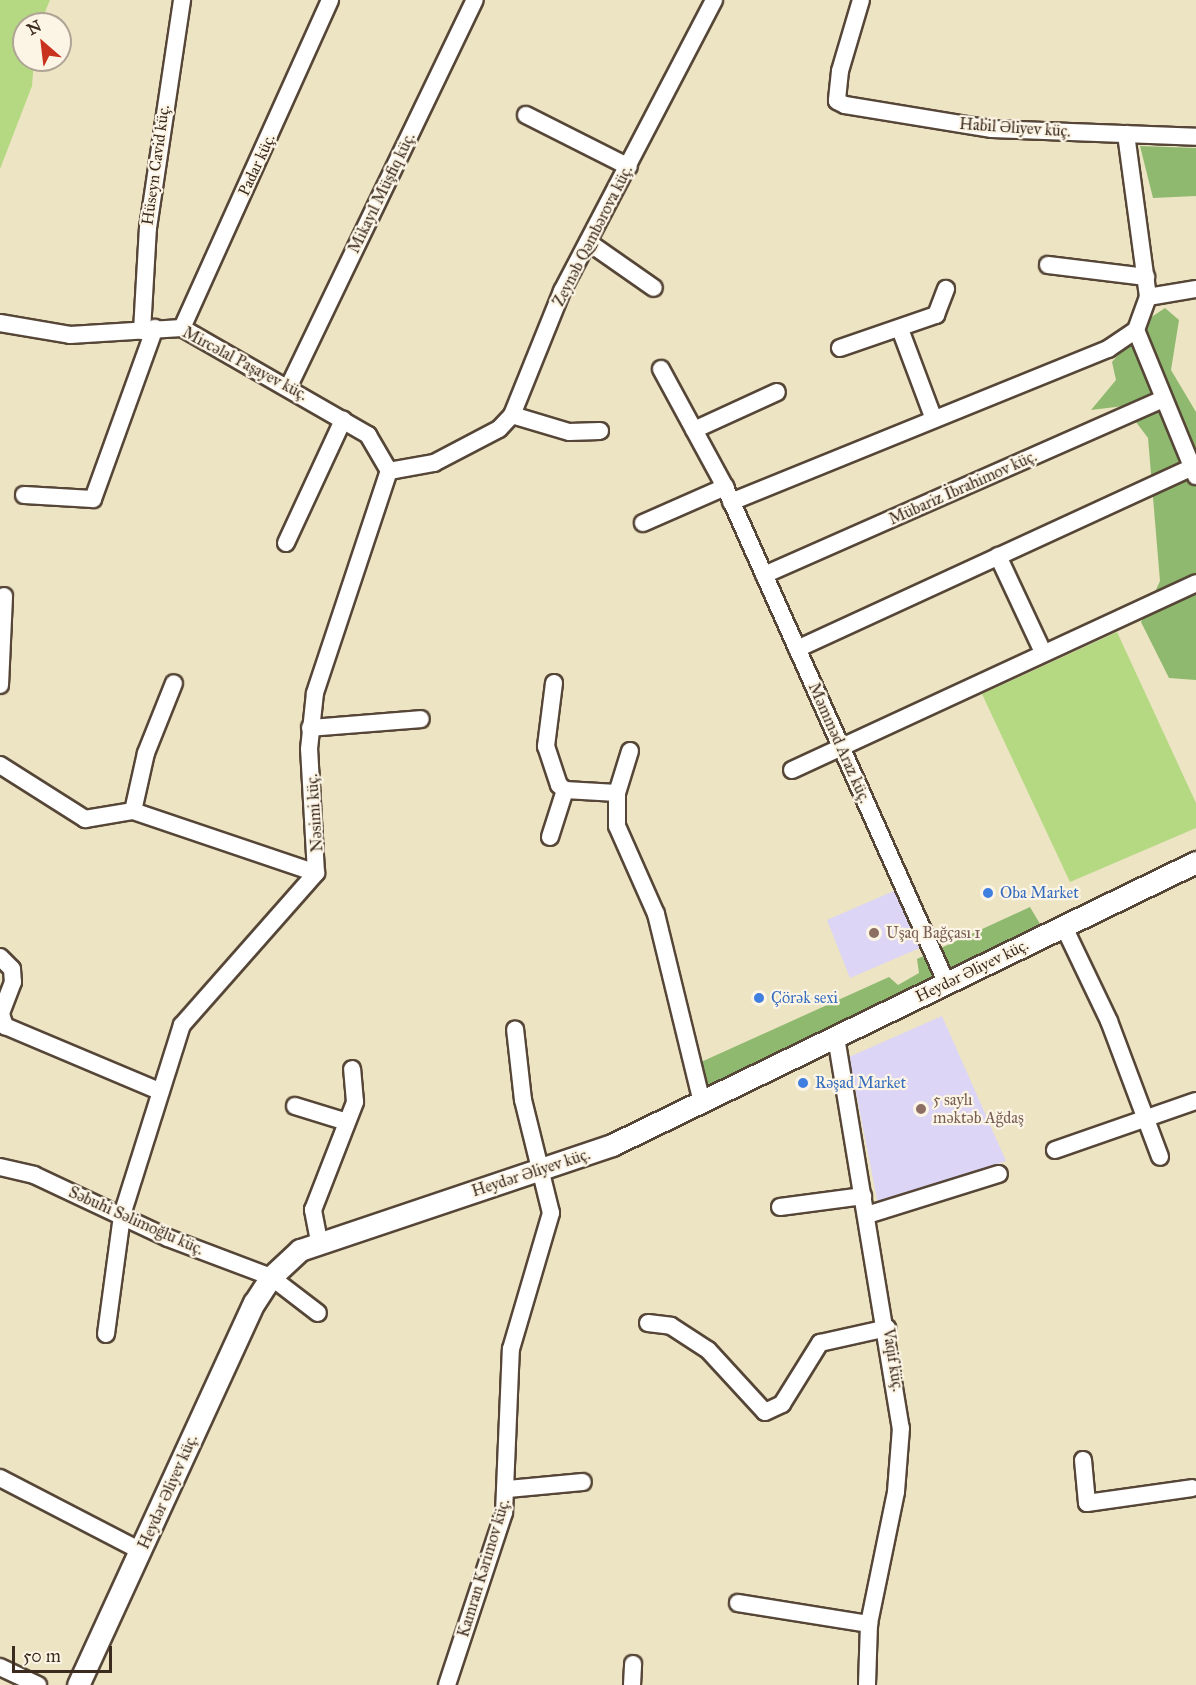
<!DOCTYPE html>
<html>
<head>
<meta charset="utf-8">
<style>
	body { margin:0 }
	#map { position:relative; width:1196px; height:1685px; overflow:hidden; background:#ece4c3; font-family:"IM FELL Great Primer",serif }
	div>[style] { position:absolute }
	.built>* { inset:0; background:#ddd5f6 }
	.green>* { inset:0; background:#b5d982 }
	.forest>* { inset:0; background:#90b970 }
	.roads { filter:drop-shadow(2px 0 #564637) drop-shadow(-2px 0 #564637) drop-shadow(0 2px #564637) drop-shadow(0 -2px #564637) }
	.minor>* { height:16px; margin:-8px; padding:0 8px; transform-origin:8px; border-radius:8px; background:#fff }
	.major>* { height:21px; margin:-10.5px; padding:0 10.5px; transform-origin:10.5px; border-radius:10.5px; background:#fff }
	.dots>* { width:16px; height:16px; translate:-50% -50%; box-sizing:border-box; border:3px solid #fcf5e5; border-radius:50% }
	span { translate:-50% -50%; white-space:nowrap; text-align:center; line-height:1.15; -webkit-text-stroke:4.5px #fcf5e5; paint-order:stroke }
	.street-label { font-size:16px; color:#3b2a1e }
	.shop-label { font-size:16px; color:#366cbe }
	.left { translate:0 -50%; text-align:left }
	.education-label { font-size:16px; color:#785e54 }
	.north { position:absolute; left:12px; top:12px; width:60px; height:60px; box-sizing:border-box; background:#fcf5e5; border:2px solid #afa495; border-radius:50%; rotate:332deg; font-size:16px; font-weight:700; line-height:24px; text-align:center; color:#3b2a1e }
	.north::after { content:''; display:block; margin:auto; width:21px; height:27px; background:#c8321e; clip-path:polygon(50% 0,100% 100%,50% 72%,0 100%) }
	.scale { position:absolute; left:12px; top:1646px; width:100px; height:27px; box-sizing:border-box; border:3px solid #3b2a1e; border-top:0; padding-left:8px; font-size:18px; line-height:21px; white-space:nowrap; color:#3b2a1e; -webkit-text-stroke:4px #fcf5e5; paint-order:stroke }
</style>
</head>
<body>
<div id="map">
	<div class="built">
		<div style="clip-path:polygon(896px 890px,922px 947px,850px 978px,827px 920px)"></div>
		<div style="clip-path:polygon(942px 1016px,1006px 1161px,878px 1204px,849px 1057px)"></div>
	</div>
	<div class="green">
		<div style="clip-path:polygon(0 0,50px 0,40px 24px,24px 24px,24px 60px,34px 60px,32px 86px,0 169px)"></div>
		<div style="clip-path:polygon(1117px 632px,1196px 803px,1196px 828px,1070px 882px,982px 694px)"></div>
	</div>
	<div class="forest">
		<div style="clip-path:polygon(1140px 146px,1196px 148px,1196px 196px,1153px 198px)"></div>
		<div style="clip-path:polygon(1165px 308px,1179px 320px,1171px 370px,1196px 412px,1196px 680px,1169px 678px,1141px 622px,1160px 581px,1148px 438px,1124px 406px,1091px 410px,1116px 380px,1112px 362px,1150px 318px)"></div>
		<div style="clip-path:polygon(1030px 907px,1043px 929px,708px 1091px,701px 1062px,889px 977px,898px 985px,919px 973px,917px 959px)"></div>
	</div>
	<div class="roads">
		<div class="minor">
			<div style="left:861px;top:0;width:74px;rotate:106.5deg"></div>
			<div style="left:840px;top:71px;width:30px;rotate:96deg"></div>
			<div style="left:837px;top:101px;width:9px;rotate:27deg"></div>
			<div style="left:845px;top:105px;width:149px;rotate:9.3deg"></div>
			<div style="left:992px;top:129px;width:204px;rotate:2.2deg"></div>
			<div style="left:526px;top:115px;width:115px;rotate:26.8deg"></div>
			<div style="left:1126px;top:134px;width:164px;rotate:82.3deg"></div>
			<div style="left:588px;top:242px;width:80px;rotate:34.9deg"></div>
			<div style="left:1048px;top:265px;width:99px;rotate:7deg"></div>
			<div style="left:0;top:323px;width:71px;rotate:9.7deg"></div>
			<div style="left:70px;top:335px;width:112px;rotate:-3.6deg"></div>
			<div style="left:182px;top:328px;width:215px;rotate:29.9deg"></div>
			<div style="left:368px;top:435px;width:42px;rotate:59.7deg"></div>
			<div style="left:182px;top:328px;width:360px;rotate:-65.7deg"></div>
			<div style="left:900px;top:329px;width:94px;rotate:69.4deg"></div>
			<div style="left:1136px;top:330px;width:158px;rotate:67.7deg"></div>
			<div style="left:142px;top:331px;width:103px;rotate:-86.7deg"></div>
			<div style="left:148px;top:228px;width:231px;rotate:-81.5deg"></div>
			<div style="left:840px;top:348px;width:102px;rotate:-19deg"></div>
			<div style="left:936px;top:315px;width:28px;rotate:-69deg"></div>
			<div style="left:661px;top:369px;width:134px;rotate:61.5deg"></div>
			<div style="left:725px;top:487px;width:544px;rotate:65.93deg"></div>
			<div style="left:289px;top:386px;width:428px;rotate:-64.3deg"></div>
			<div style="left:512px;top:415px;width:59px;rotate:16.6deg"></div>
			<div style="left:569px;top:432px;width:31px;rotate:-2deg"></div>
			<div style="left:694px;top:430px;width:91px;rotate:-24.6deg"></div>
			<div style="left:389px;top:471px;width:46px;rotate:-10.1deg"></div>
			<div style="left:434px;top:463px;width:73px;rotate:-27.6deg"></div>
			<div style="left:499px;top:429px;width:19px;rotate:-47deg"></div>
			<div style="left:512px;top:415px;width:134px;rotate:-68deg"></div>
			<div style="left:562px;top:291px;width:328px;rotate:-62.4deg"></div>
			<div style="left:24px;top:495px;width:69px;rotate:3.3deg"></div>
			<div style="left:93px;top:499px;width:182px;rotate:-70.1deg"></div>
			<div style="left:731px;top:502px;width:407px;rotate:-22.1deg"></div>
			<div style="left:1108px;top:349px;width:34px;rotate:-34deg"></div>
			<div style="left:1136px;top:330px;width:35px;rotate:-70deg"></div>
			<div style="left:1148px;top:297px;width:49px;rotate:-9.5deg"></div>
			<div style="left:643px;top:523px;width:90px;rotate:-23.7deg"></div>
			<div style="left:286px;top:543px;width:136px;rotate:-65.1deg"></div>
			<div style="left:998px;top:556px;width:106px;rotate:64.9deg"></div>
			<div style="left:764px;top:575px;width:434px;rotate:-23.8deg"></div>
			<div style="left:797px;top:649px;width:435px;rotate:-24.7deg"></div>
			<div style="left:554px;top:683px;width:64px;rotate:97.2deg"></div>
			<div style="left:546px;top:746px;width:41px;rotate:71.6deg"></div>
			<div style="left:559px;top:785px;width:8px;rotate:40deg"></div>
			<div style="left:565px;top:790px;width:52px;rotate:3.3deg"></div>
			<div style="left:0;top:685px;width:89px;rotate:-87.4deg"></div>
			<div style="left:310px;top:728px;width:111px;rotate:-4.6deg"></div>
			<div style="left:630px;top:751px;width:44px;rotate:107.2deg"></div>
			<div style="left:617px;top:793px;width:33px;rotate:90deg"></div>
			<div style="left:617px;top:826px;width:96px;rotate:66.1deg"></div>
			<div style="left:656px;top:914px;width:195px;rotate:76.3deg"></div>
			<div style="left:0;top:765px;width:101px;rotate:32.4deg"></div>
			<div style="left:85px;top:819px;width:49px;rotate:-9.5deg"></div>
			<div style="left:133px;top:811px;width:193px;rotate:18.7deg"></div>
			<div style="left:792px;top:770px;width:445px;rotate:-24.8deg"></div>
			<div style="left:133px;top:811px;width:59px;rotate:-77.4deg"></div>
			<div style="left:146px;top:753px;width:75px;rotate:-68.2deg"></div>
			<div style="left:550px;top:837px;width:49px;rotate:-72.3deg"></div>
			<div style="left:1064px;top:927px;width:104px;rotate:64.4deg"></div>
			<div style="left:1109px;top:1021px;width:145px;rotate:69.4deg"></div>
			<div style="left:0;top:957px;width:17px;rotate:45deg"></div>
			<div style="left:12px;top:969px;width:13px;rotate:86deg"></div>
			<div style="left:13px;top:982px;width:34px;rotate:111deg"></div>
			<div style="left:1px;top:1014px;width:13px;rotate:72deg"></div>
			<div style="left:5px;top:1026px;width:167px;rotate:22.9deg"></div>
			<div style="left:836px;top:1037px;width:396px;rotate:80.6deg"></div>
			<div style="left:901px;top:1428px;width:64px;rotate:94.5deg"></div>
			<div style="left:896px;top:1492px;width:135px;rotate:101.6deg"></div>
			<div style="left:869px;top:1624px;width:61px;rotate:91.9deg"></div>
			<div style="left:295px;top:1106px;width:54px;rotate:17.1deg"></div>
			<div style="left:1055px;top:1150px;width:149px;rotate:-19.2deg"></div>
			<div style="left:0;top:1167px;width:35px;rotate:13deg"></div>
			<div style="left:34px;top:1175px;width:148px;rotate:25.2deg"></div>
			<div style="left:168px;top:1238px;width:110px;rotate:20.7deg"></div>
			<div style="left:271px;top:1277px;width:59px;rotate:37.5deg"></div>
			<div style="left:780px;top:1207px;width:84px;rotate:-7.5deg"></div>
			<div style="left:867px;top:1215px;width:138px;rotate:-17.3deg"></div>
			<div style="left:319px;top:1241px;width:32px;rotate:-101deg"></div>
			<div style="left:313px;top:1210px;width:116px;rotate:-68.7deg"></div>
			<div style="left:355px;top:1102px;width:33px;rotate:-95deg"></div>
			<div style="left:648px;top:1323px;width:23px;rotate:7deg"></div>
			<div style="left:671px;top:1326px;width:44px;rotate:33deg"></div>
			<div style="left:708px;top:1350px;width:84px;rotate:47.4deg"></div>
			<div style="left:765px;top:1412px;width:19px;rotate:-25deg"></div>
			<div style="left:782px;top:1404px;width:72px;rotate:-58.1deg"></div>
			<div style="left:820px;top:1343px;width:69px;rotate:-12.6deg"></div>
			<div style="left:106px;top:1334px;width:120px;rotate:-82.3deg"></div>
			<div style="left:122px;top:1215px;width:199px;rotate:-72.5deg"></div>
			<div style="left:182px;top:1025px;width:203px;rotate:-48.6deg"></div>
			<div style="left:316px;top:873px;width:124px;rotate:-93.2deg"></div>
			<div style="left:309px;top:749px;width:56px;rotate:-83.9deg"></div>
			<div style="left:315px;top:693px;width:234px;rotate:-71.6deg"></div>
			<div style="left:1083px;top:1460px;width:43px;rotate:84.7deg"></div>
			<div style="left:1087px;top:1503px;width:106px;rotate:-8.1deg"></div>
			<div style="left:0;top:1478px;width:159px;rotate:27.4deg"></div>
			<div style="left:508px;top:1489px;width:75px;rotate:-5.3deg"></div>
			<div style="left:738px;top:1603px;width:133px;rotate:9.1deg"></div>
			<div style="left:0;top:1667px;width:42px;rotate:25.3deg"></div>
			<div style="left:447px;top:1685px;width:181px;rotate:-71.7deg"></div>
			<div style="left:504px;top:1513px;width:164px;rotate:-87.6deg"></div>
			<div style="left:511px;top:1349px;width:142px;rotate:-73.6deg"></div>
			<div style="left:551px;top:1213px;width:116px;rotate:-103.9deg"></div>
			<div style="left:523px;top:1100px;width:71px;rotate:-96.4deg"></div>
			<div style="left:632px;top:1685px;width:21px;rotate:-87deg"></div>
		</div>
		<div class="major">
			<div style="left:78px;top:1685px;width:421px;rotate:-65.3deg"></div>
			<div style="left:254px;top:1303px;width:31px;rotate:-57deg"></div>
			<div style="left:271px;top:1277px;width:40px;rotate:-43deg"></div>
			<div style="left:300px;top:1250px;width:329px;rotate:-18.6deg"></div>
			<div style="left:612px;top:1145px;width:649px;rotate:-25.85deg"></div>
		</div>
	</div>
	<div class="dots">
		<div style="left:988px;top:893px;background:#3f7fe0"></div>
		<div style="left:874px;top:933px;background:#8d6e63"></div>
		<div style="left:759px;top:998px;background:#3f7fe0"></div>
		<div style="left:803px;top:1083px;background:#3f7fe0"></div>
		<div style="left:921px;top:1109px;background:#8d6e63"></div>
	</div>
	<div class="street-label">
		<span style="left:1015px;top:128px;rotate:4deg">Habil Əliyev küç.</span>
		<span style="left:156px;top:165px;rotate:-82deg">Hüseyn Cavid küç.</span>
		<span style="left:257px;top:165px;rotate:-65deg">Padar küç.</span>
		<span style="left:382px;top:193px;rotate:-64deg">Mikayıl Müşfiq küç.</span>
		<span style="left:593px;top:236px;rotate:-63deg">Zeynəb Qəmbərova küç.</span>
		<span style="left:245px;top:364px;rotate:28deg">Mircəlal Paşayev küç.</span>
		<span style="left:963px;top:488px;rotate:-24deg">Mübariz İbrahimov küç.</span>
		<span style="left:839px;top:743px;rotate:66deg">Məmməd Araz küç.</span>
		<span style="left:315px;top:813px;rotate:-94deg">Nəsimi küç.</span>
		<span style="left:972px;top:971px;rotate:-26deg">Heydər Əliyev küç.</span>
		<span style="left:531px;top:1173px;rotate:-18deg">Heydər Əliyev küç.</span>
		<span style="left:136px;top:1221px;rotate:24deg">Səbuhi Səlimoğlu küç.</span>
		<span style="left:893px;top:1360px;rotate:81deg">Vaqif küç.</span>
		<span style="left:168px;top:1492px;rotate:-66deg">Heydər Əliyev küç.</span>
		<span style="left:484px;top:1568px;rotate:-73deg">Kamran Kərimov küç.</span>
	</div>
	<div class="shop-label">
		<span class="left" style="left:1000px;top:893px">Oba Market</span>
		<span class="left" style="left:771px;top:998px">Çörək sexi</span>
		<span class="left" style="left:815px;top:1083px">Rəşad Market</span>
	</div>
	<div class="education-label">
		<span class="left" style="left:886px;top:933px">Uşaq Bağçası 1</span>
		<span class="left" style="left:933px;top:1109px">5 saylı<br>məktəb Ağdaş</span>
	</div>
	<div class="north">N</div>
	<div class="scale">50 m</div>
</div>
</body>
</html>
